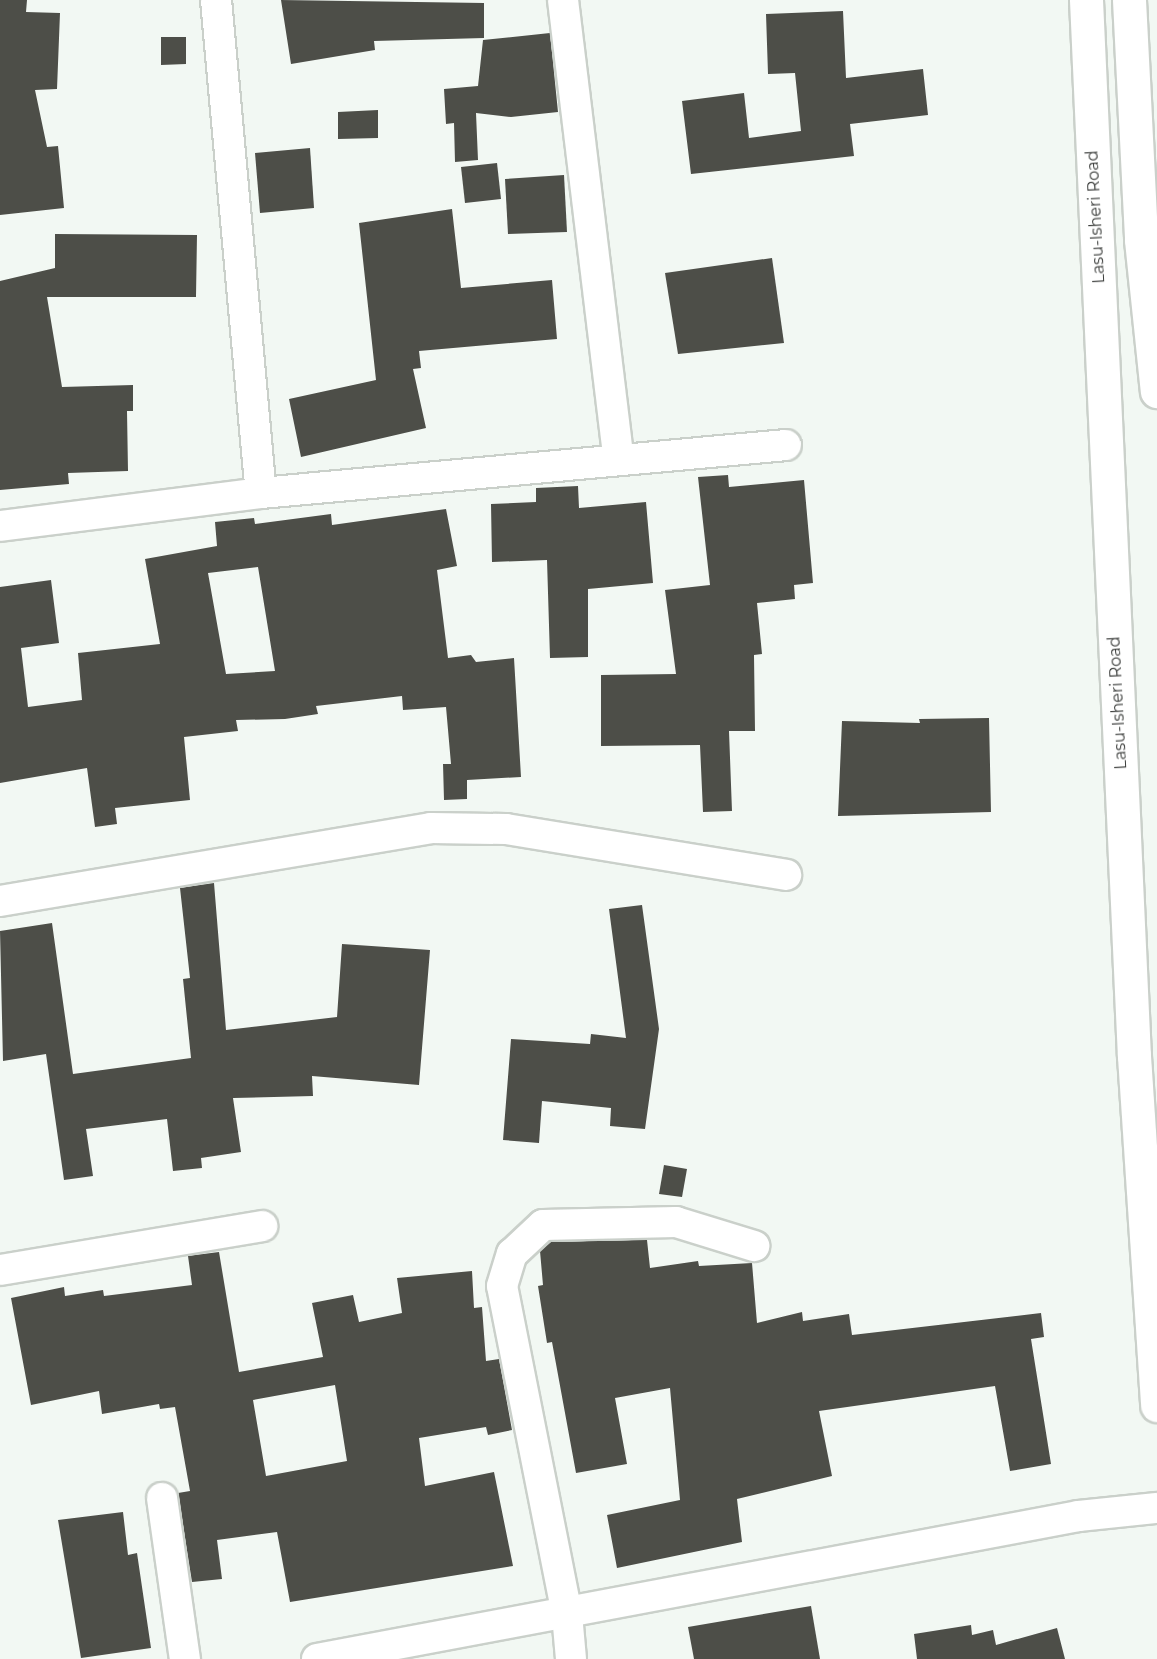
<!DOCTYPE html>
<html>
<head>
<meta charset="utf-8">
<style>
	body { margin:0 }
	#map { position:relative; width:1157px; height:1659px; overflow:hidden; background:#f2f8f3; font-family:Montserrat,sans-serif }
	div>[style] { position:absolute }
	.building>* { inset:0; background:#4d4e48 }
	.roads { filter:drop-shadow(2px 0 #cad0ca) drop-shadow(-2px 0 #cad0ca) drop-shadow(0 2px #cad0ca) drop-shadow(0 -2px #cad0ca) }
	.street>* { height:30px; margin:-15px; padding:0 15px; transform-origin:15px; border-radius:15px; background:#fff }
	.primary>* { height:33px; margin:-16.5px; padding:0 16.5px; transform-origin:16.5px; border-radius:16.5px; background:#fff }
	span { translate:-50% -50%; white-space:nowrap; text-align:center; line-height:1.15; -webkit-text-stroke:6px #fff; paint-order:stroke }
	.street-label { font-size:16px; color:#393b39 }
</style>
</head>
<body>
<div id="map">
	<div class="building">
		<div style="clip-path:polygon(0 0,27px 0,26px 12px,60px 13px,57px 89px,35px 90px,47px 147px,58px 146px,64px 208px,0 215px)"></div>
		<div style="clip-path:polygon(281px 0,484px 3px,484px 38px,374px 41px,375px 50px,291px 64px)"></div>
		<div style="clip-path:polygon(843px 11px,846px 78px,923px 69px,928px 115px,850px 124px,854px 156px,691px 174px,682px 101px,744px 93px,749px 138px,801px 131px,795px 73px,768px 74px,766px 14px)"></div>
		<div style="clip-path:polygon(550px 33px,558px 112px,511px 117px,476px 113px,478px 160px,455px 162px,454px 123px,446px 124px,444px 89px,478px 86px,483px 40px)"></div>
		<div style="clip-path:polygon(161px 37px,186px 37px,186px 64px,161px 65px)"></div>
		<div style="clip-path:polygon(378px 110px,378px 138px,338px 139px,338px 112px)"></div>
		<div style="clip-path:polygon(310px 148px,314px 208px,260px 213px,255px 153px)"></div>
		<div style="clip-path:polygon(497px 163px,501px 199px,465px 203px,461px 167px)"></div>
		<div style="clip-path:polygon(564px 175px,567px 232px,508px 234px,505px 179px)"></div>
		<div style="clip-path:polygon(452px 209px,461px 288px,552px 280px,557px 339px,419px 351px,421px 368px,413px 369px,426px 428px,301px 457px,289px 399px,376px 380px,359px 223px)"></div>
		<div style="clip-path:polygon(55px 234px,197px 235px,196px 297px,47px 297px,62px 387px,133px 385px,133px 411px,127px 411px,128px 471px,68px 473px,69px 484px,0 490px,0 281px,55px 268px)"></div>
		<div style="clip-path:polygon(772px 258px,784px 343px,678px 354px,665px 273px)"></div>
		<div style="clip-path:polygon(728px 475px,729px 487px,804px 480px,813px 583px,794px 585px,795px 599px,757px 603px,762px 654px,754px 655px,755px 731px,729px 731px,732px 811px,703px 812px,700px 745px,601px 746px,601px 675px,676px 674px,665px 590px,710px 585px,698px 477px)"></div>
		<div style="clip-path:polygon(578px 486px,579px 508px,646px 502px,653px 583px,588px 589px,588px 657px,550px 658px,547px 560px,492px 562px,491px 504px,536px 502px,536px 488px)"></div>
		<div style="clip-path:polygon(evenodd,446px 509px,457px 566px,437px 570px,448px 658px,471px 655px,476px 662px,514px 658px,521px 777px,467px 780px,467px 799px,444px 800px,443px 764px,451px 764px,446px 707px,403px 710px,402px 696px,316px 706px,318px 714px,285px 719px,236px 720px,238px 731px,184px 737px,190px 800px,115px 808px,117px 824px,95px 827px,87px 768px,0 783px,0 587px,51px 580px,59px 643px,21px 648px,28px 707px,82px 700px,78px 653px,160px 644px,145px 559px,217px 546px,215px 522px,254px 518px,255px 524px,331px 514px,332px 525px,446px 509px,258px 567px,275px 671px,226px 674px,208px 573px,258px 567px)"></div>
		<div style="clip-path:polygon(989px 718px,991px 812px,838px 816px,842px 721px,920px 723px,919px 719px)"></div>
		<div style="clip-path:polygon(214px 883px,226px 1030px,337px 1017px,342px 944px,430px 950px,419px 1085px,312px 1076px,313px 1096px,233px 1098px,241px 1152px,201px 1158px,202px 1168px,173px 1171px,167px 1119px,86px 1129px,93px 1176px,64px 1180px,46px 1054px,3px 1061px,0 931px,52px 923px,73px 1074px,191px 1058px,183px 979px,190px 978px,180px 888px)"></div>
		<div style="clip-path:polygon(642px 905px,659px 1029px,645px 1129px,610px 1126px,611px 1108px,542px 1101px,539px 1143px,503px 1140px,511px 1039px,590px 1044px,591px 1034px,626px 1038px,609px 909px)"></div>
		<div style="clip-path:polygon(664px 1165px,687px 1169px,682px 1197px,659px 1194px)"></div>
		<div style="clip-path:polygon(647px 1240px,650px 1268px,698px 1261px,699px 1266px,752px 1263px,757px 1323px,802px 1312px,803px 1321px,849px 1314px,852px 1335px,1041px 1313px,1044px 1337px,1031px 1339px,1051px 1464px,1010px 1471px,995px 1386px,819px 1411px,832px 1476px,737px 1499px,742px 1542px,617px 1568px,607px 1515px,680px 1500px,670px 1388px,615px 1398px,627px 1464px,576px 1473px,552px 1342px,547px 1343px,538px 1286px,543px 1285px,540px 1251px,551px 1242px)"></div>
		<div style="clip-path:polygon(evenodd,219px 1252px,239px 1372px,323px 1357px,312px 1303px,353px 1295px,359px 1322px,402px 1313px,397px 1278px,472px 1271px,474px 1308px,482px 1307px,486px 1361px,499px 1359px,512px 1430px,488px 1435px,486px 1427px,419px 1438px,425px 1486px,494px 1472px,513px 1566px,290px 1602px,277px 1532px,217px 1540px,222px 1579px,192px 1582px,178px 1493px,190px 1491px,175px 1407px,160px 1409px,159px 1404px,102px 1414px,99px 1391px,31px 1405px,11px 1298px,64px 1287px,65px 1296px,103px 1290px,104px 1296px,192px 1285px,188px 1256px,219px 1252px,335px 1385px,347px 1461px,266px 1476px,253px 1400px,335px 1385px)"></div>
		<div style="clip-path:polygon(123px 1512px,128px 1555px,137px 1553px,151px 1648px,81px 1658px,58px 1520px)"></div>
		<div style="clip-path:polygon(811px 1606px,820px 1659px,694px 1659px,688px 1627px)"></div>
		<div style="clip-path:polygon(971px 1625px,972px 1635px,993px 1630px,996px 1645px,1057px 1628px,1065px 1659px,917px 1659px,914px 1634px)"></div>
	</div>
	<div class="roads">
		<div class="street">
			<div style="left:216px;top:0;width:495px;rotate:84.8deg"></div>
			<div style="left:563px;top:0;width:463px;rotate:83.1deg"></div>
			<div style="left:0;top:526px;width:263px;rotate:-7.2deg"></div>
			<div style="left:261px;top:493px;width:527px;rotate:-5.22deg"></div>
			<div style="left:0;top:901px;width:437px;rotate:-9.6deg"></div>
			<div style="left:431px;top:828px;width:75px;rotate:0.8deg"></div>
			<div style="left:506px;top:829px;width:284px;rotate:9.3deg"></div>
			<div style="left:0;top:1270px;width:266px;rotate:-9.5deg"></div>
			<div style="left:162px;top:1498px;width:163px;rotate:81.9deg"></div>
			<div style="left:317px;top:1659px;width:775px;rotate:-10.63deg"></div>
			<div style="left:1079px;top:1516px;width:78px;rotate:-5.9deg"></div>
			<div style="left:571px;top:1659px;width:45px;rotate:-95.1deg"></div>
			<div style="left:567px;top:1614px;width:334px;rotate:-101.2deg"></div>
			<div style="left:502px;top:1286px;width:34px;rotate:-73deg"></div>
			<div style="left:512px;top:1254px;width:42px;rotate:-43.1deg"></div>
			<div style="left:543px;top:1225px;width:133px;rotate:-1.3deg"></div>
			<div style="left:676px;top:1222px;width:82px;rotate:17.1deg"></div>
		</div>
		<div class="primary">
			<div style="left:1086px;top:0;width:1057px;rotate:87.4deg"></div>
			<div style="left:1134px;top:1056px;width:350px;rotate:86.2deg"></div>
			<div style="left:1129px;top:0;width:240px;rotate:87.1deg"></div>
			<div style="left:1141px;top:240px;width:152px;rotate:84deg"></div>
		</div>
	</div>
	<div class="street-label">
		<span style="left:1096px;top:217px;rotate:-93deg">Lasu-Isheri Road</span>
		<span style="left:1118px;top:703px;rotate:-93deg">Lasu-Isheri Road</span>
	</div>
</div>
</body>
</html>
